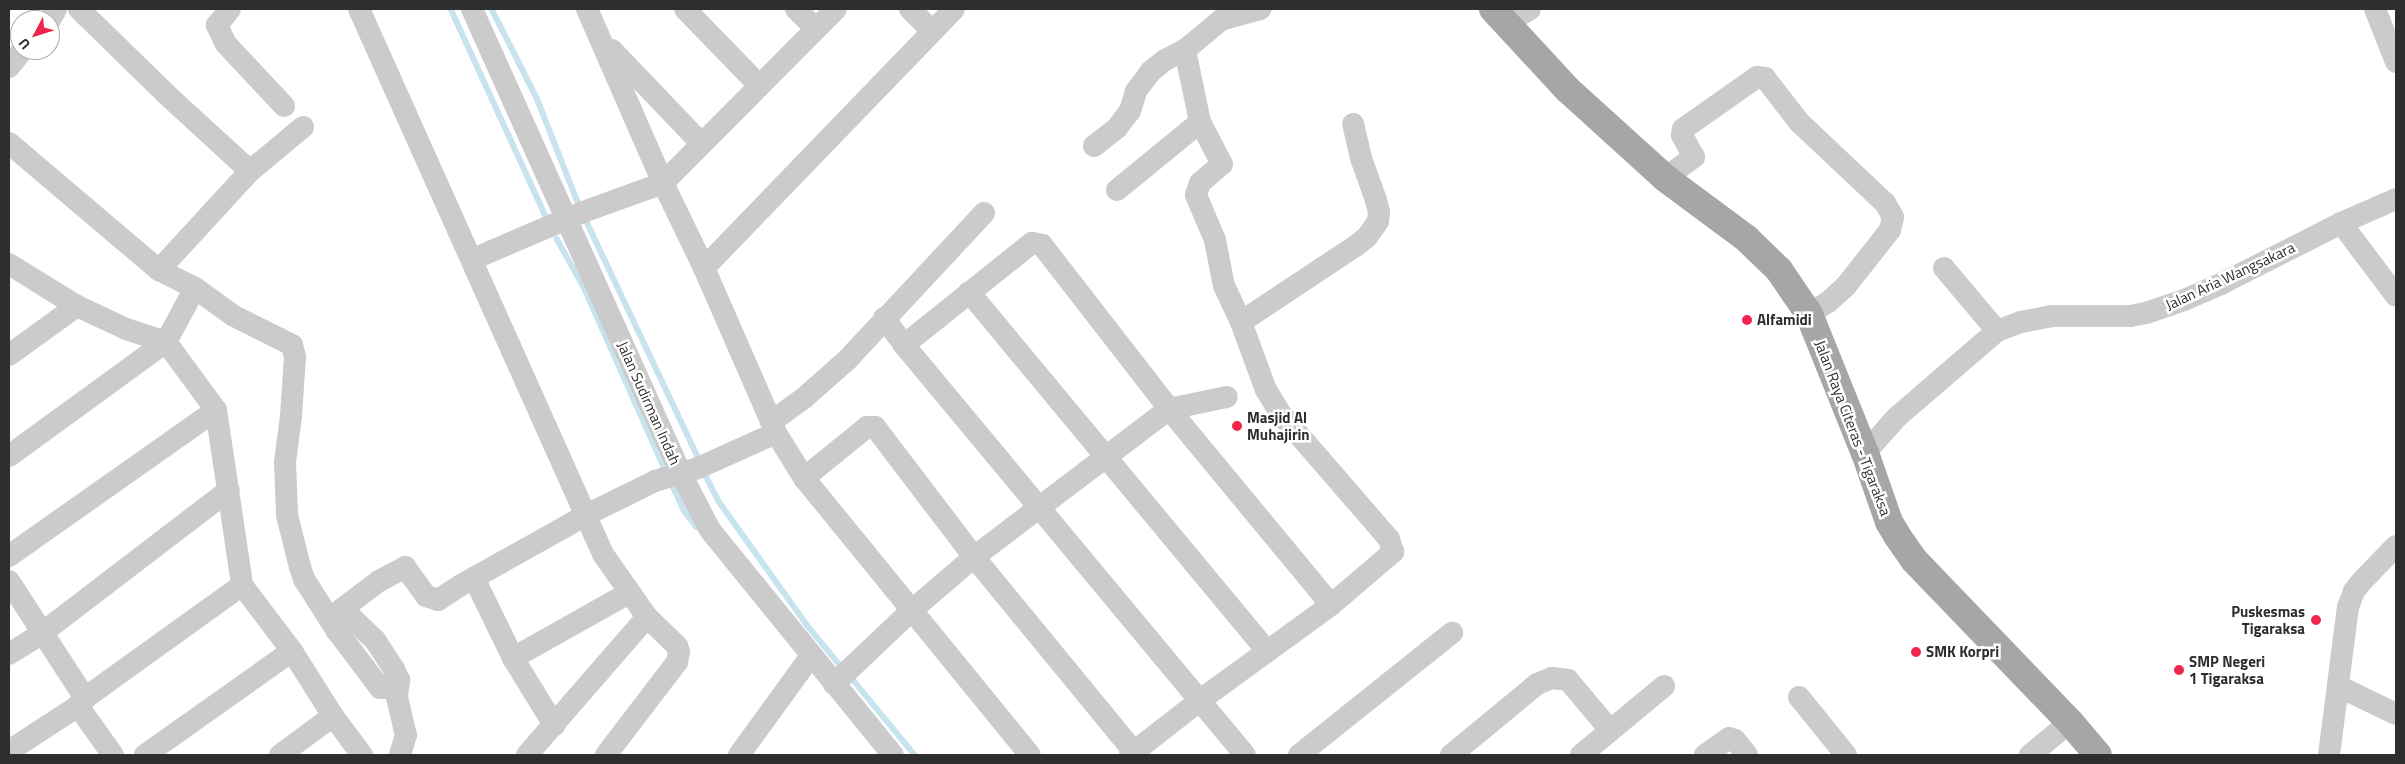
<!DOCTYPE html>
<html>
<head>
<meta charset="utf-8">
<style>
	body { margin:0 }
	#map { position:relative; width:2405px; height:764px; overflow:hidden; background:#fff; font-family:"Titillium Web",sans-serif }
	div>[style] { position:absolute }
	.stream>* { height:5.5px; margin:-2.75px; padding:0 2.75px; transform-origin:2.75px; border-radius:2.75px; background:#c6e3ee }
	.minor>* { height:22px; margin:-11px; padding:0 11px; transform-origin:11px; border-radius:11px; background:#cbcbcb }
	.major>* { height:28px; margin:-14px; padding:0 14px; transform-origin:14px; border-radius:14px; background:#a6a6a6 }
	.dots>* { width:14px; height:14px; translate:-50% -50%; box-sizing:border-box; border:2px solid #fff; border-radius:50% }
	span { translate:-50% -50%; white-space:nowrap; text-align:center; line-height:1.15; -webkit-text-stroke:5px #fff; paint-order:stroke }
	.street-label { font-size:15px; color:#2e2e2e }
	.poi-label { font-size:15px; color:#2e2e2e; font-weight:700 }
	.left { translate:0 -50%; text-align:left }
	.right { translate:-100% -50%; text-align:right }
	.frame { position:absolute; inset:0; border:10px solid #2e2e2e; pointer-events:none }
	.north { position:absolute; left:10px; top:10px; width:50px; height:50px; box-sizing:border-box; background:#fff; border:1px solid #ababab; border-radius:50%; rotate:230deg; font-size:14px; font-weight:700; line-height:20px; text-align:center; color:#2e2e2e }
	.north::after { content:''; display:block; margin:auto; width:18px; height:22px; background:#f0254b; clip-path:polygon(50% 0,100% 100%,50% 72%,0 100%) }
</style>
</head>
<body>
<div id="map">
	<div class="stream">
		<div style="left:451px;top:9px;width:231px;rotate:65.4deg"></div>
		<div style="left:492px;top:9px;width:100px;rotate:63.2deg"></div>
		<div style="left:537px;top:98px;width:117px;rotate:68.5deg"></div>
		<div style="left:587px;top:222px;width:262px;rotate:64.7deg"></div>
		<div style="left:557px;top:239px;width:55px;rotate:60.6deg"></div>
		<div style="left:584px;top:287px;width:201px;rotate:66deg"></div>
		<div style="left:704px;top:472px;width:31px;rotate:63deg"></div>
		<div style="left:718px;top:500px;width:153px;rotate:54.5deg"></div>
		<div style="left:807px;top:625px;width:52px;rotate:50.5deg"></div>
		<div style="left:671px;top:482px;width:31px;rotate:65deg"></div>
		<div style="left:684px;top:510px;width:21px;rotate:53deg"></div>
		<div style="left:850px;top:676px;width:102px;rotate:50.6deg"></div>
	</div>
	<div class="minor">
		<div style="left:79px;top:9px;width:122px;rotate:44.3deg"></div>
		<div style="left:166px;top:94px;width:114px;rotate:42.5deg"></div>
		<div style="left:230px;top:9px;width:21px;rotate:129deg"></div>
		<div style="left:217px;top:25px;width:21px;rotate:65deg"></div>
		<div style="left:226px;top:44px;width:85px;rotate:46.9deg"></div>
		<div style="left:359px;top:9px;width:597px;rotate:65.88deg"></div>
		<div style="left:603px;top:554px;width:77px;rotate:55.1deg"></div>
		<div style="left:647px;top:617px;width:42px;rotate:44deg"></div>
		<div style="left:677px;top:646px;width:6px;rotate:72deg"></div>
		<div style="left:679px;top:652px;width:10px;rotate:101deg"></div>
		<div style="left:677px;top:662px;width:117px;rotate:127.4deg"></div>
		<div style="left:472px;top:9px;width:510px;rotate:65.8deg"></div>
		<div style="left:681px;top:474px;width:63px;rotate:62.6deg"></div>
		<div style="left:710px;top:530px;width:290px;rotate:50.9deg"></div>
		<div style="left:587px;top:9px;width:190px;rotate:66.4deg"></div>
		<div style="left:663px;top:183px;width:94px;rotate:64.2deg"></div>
		<div style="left:704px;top:268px;width:180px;rotate:66.4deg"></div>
		<div style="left:776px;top:433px;width:53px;rotate:58.1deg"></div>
		<div style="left:804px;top:478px;width:357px;rotate:50.8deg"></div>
		<div style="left:685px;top:9px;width:107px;rotate:45.8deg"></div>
		<div style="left:796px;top:9px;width:27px;rotate:45deg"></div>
		<div style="left:910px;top:9px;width:30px;rotate:45deg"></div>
		<div style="left:2375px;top:9px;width:57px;rotate:68.4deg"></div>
		<div style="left:50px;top:20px;width:13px;rotate:-61deg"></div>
		<div style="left:1507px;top:22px;width:26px;rotate:-29deg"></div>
		<div style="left:612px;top:50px;width:129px;rotate:46.3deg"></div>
		<div style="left:9px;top:67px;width:22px;rotate:-51deg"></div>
		<div style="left:9px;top:143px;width:197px;rotate:40.3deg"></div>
		<div style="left:159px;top:270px;width:40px;rotate:26.6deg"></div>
		<div style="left:195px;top:288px;width:48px;rotate:35.7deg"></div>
		<div style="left:234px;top:316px;width:65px;rotate:26.6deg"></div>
		<div style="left:292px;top:345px;width:12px;rotate:76deg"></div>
		<div style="left:295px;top:357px;width:59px;rotate:93.9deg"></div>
		<div style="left:291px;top:416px;width:46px;rotate:97.4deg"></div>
		<div style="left:285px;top:462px;width:53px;rotate:87.8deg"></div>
		<div style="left:287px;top:515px;width:54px;rotate:76deg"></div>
		<div style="left:300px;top:567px;width:13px;rotate:72deg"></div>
		<div style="left:304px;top:579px;width:62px;rotate:57.6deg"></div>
		<div style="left:337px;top:631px;width:20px;rotate:-41deg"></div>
		<div style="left:352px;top:618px;width:32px;rotate:44deg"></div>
		<div style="left:375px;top:640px;width:35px;rotate:57deg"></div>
		<div style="left:394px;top:669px;width:12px;rotate:66deg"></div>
		<div style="left:399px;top:680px;width:17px;rotate:97deg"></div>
		<div style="left:397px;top:697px;width:39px;rotate:77deg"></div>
		<div style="left:406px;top:735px;width:21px;rotate:107deg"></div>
		<div style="left:1094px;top:146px;width:29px;rotate:-38deg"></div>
		<div style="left:1117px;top:128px;width:21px;rotate:-53deg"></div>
		<div style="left:1130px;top:111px;width:21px;rotate:-73deg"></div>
		<div style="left:1136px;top:91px;width:25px;rotate:-53deg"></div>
		<div style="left:1151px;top:71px;width:18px;rotate:-38deg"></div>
		<div style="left:1165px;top:60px;width:22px;rotate:-27deg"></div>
		<div style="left:1185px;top:50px;width:47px;rotate:-39.8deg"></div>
		<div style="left:1221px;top:20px;width:41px;rotate:-15.8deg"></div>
		<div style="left:1665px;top:178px;width:36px;rotate:-36deg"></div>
		<div style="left:1694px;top:157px;width:25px;rotate:-119deg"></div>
		<div style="left:1682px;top:135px;width:6px;rotate:-81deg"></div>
		<div style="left:1683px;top:129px;width:90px;rotate:-35.1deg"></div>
		<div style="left:1757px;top:77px;width:8px;rotate:7deg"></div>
		<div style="left:1765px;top:78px;width:56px;rotate:52.3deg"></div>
		<div style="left:1799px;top:122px;width:118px;rotate:43.3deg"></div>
		<div style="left:1885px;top:203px;width:16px;rotate:60deg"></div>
		<div style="left:1893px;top:217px;width:13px;rotate:103deg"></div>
		<div style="left:1890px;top:230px;width:71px;rotate:128.2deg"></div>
		<div style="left:1846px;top:286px;width:24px;rotate:138deg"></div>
		<div style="left:1828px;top:302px;width:22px;rotate:148deg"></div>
		<div style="left:1117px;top:190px;width:107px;rotate:-39.3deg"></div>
		<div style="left:1200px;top:122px;width:74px;rotate:-101.8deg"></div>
		<div style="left:2341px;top:223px;width:91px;rotate:53deg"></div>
		<div style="left:473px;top:259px;width:120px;rotate:-23.1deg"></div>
		<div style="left:583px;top:212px;width:85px;rotate:-19.9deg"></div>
		<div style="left:663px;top:183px;width:245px;rotate:-45.2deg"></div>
		<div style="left:9px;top:264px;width:80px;rotate:31.7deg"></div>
		<div style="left:77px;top:306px;width:54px;rotate:25.1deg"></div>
		<div style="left:126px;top:329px;width:42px;rotate:18deg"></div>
		<div style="left:166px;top:342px;width:84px;rotate:53.7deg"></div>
		<div style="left:216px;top:410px;width:177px;rotate:81.5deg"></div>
		<div style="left:242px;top:585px;width:83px;rotate:52.9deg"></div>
		<div style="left:292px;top:651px;width:77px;rotate:57.8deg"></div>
		<div style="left:333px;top:716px;width:49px;rotate:53.4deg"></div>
		<div style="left:704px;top:268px;width:360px;rotate:-46deg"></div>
		<div style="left:1944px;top:268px;width:82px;rotate:49.9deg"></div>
		<div style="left:159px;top:270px;width:134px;rotate:-47.4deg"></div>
		<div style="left:250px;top:171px;width:69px;rotate:-39.7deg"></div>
		<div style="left:969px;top:292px;width:467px;rotate:50.3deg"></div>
		<div style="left:884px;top:318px;width:34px;rotate:53deg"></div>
		<div style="left:904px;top:345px;width:533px;rotate:50.25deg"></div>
		<div style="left:1241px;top:322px;width:139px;rotate:-33.6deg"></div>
		<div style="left:1357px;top:245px;width:13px;rotate:-39deg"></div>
		<div style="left:1367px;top:237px;width:19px;rotate:-55deg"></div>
		<div style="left:1378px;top:221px;width:9px;rotate:-84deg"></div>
		<div style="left:1379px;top:212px;width:12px;rotate:-104deg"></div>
		<div style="left:1376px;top:200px;width:45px;rotate:-109.7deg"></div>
		<div style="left:1361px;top:158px;width:35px;rotate:-103deg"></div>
		<div style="left:904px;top:345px;width:164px;rotate:-38.6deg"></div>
		<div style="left:1032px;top:243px;width:10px;rotate:11deg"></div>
		<div style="left:1042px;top:245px;width:207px;rotate:52.2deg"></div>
		<div style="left:1169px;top:409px;width:254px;rotate:50.4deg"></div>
		<div style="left:9px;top:355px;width:84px;rotate:-35.8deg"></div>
		<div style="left:771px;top:422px;width:41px;rotate:-36deg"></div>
		<div style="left:804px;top:398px;width:57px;rotate:-41.5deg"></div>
		<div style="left:847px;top:360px;width:201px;rotate:-47deg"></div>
		<div style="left:1865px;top:453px;width:48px;rotate:-48.4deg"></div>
		<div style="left:1897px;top:417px;width:132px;rotate:-40.7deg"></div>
		<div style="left:1997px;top:331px;width:26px;rotate:-21deg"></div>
		<div style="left:2021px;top:322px;width:31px;rotate:-11deg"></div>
		<div style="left:2051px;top:316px;width:79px"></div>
		<div style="left:2130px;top:316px;width:16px;rotate:-11deg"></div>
		<div style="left:2146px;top:313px;width:40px;rotate:-18.9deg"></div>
		<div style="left:2184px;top:300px;width:40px;rotate:-23.4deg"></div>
		<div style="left:2221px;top:284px;width:135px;rotate:-26.9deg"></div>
		<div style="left:2341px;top:223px;width:60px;rotate:-23.6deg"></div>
		<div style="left:9px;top:456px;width:194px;rotate:-36deg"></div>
		<div style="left:166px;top:342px;width:61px;rotate:-61.8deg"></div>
		<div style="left:804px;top:478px;width:81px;rotate:-39deg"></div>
		<div style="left:867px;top:427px;width:8px"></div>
		<div style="left:875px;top:427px;width:163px;rotate:52.7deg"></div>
		<div style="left:974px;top:557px;width:252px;rotate:50.6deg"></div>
		<div style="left:9px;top:556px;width:253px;rotate:-35.2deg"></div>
		<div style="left:474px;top:578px;width:89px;rotate:64deg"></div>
		<div style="left:513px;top:658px;width:79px;rotate:58.5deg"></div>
		<div style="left:9px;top:581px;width:140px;rotate:57deg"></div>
		<div style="left:330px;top:618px;width:61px;rotate:-37.1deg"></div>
		<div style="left:379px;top:581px;width:30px;rotate:-28deg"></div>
		<div style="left:405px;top:567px;width:36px;rotate:54deg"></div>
		<div style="left:426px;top:596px;width:13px;rotate:18deg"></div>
		<div style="left:438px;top:600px;width:27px;rotate:-33deg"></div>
		<div style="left:461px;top:585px;width:143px;rotate:-29.2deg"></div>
		<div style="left:586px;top:515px;width:77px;rotate:-26.2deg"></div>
		<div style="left:655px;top:481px;width:45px;rotate:-16.8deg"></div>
		<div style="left:698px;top:468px;width:85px;rotate:-24.2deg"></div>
		<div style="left:337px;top:631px;width:71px;rotate:53deg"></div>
		<div style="left:380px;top:688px;width:8px"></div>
		<div style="left:388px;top:688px;width:14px;rotate:-36deg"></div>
		<div style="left:9px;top:654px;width:39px;rotate:-32deg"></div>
		<div style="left:42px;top:633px;width:235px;rotate:-37.4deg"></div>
		<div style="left:513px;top:658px;width:133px;rotate:-29.3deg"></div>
		<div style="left:834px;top:684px;width:106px;rotate:-43.5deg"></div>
		<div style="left:911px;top:611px;width:83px;rotate:-40.6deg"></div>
		<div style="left:974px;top:557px;width:245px;rotate:-37.2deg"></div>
		<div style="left:1169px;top:409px;width:59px;rotate:-11.7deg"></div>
		<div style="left:2338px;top:686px;width:64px;rotate:25.8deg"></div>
		<div style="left:1799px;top:697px;width:75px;rotate:51deg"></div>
		<div style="left:78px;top:706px;width:60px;rotate:54.5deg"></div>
		<div style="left:9px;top:751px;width:82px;rotate:-33.1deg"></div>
		<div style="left:78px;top:706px;width:11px;rotate:-49deg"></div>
		<div style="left:85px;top:698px;width:193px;rotate:-35.7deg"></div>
		<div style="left:145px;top:755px;width:180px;rotate:-35.3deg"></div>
		<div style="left:280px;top:755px;width:66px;rotate:-36.3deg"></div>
		<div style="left:527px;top:755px;width:183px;rotate:-49deg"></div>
		<div style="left:739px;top:755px;width:122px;rotate:-54deg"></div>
		<div style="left:1130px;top:755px;width:88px;rotate:-38deg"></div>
		<div style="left:1199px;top:701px;width:163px;rotate:-36deg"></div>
		<div style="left:1331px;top:605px;width:82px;rotate:-40.5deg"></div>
		<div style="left:1393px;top:552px;width:14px;rotate:-107deg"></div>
		<div style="left:1389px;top:539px;width:167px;rotate:-130.9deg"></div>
		<div style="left:1280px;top:413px;width:27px;rotate:-121deg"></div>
		<div style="left:1266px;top:390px;width:72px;rotate:-110.2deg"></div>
		<div style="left:1241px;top:322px;width:40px;rotate:-115deg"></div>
		<div style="left:1224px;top:286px;width:47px;rotate:-101.1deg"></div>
		<div style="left:1215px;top:240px;width:49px;rotate:-112.9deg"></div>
		<div style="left:1196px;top:195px;width:13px;rotate:-72deg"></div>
		<div style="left:1200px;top:183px;width:29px;rotate:-41deg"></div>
		<div style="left:1222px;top:164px;width:47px;rotate:-117.6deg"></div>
		<div style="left:1299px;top:755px;width:196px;rotate:-38.6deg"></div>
		<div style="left:1451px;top:755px;width:112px;rotate:-39.5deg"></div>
		<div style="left:1537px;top:684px;width:16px;rotate:-22deg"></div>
		<div style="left:1552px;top:678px;width:16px;rotate:7deg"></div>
		<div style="left:1568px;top:680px;width:65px;rotate:50deg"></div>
		<div style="left:1581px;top:755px;width:108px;rotate:-39.7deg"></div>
		<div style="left:1705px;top:755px;width:29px;rotate:-35deg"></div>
		<div style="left:1729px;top:738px;width:6px;rotate:18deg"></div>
		<div style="left:1735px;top:740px;width:19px;rotate:51deg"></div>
		<div style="left:2030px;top:755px;width:52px;rotate:-39.5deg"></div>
		<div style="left:2329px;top:755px;width:149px;rotate:-82.7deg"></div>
		<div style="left:2348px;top:607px;width:17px;rotate:-69deg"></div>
		<div style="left:2354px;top:591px;width:14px;rotate:-51deg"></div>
		<div style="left:2363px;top:580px;width:47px;rotate:-45.9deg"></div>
	</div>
	<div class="major">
		<div style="left:1493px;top:9px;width:109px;rotate:47.2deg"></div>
		<div style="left:1567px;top:89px;width:132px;rotate:42.2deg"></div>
		<div style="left:1665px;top:178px;width:102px;rotate:36.6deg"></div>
		<div style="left:1747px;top:239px;width:45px;rotate:44.1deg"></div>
		<div style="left:1779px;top:270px;width:53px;rotate:55.7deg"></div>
		<div style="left:1809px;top:314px;width:150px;rotate:68.1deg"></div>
		<div style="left:1865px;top:453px;width:73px;rotate:70.8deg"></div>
		<div style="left:1889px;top:522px;width:17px;rotate:59deg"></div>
		<div style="left:1898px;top:537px;width:28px;rotate:55deg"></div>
		<div style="left:1914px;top:560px;width:225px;rotate:46.1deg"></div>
		<div style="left:2070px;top:722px;width:43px;rotate:49.7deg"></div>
	</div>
	<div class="dots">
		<div style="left:1747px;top:320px;background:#f0254b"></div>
		<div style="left:1237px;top:426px;background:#f0254b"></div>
		<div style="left:2316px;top:620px;background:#f0254b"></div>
		<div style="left:1916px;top:652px;background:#f0254b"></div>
		<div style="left:2179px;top:670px;background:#f0254b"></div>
	</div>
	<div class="street-label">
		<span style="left:2230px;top:276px;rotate:-25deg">Jalan Aria Wangsakara</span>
		<span style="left:649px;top:403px;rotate:66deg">Jalan Sudirman Indah</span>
		<span style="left:1853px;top:428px;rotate:69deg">Jalan Raya Citeras - Tigaraksa</span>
	</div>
	<div class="poi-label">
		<span class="left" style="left:1757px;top:320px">Alfamidi</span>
		<span class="left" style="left:1247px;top:426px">Masjid Al<br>Muhajirin</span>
		<span class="right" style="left:2305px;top:620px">Puskesmas<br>Tigaraksa</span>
		<span class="left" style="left:1926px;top:652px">SMK Korpri</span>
		<span class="left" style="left:2189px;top:670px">SMP Negeri<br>1 Tigaraksa</span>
	</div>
	<div class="frame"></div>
	<div class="north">U</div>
</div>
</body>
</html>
